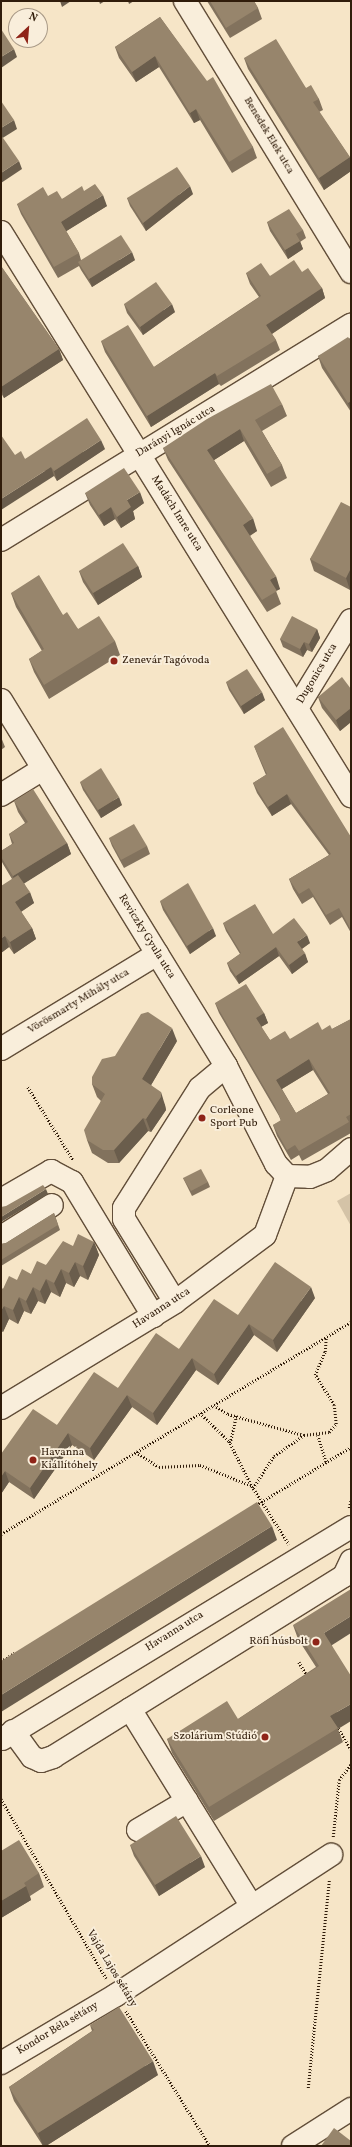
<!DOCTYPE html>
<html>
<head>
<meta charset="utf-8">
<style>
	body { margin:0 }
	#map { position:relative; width:352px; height:2147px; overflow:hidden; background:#f6e5c7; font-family:Vollkorn,serif }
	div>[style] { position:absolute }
	.green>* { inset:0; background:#d4c3a7 }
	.path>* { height:2.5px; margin-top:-1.25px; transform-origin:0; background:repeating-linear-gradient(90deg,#301c0a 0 1px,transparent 0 3px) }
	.roads { filter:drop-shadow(1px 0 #624e39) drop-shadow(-1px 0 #624e39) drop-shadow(0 1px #624e39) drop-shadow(0 -1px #624e39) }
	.minor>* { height:22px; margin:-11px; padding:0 11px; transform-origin:11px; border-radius:11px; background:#f9eedb }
	.wall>* { inset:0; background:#82725d }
	.shaded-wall>* { inset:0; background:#6a5d4c }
	.building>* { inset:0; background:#97856c }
	.dots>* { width:11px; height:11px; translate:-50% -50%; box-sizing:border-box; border:2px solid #f9eedb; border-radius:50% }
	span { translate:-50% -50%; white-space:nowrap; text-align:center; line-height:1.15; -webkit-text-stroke:3.5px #f9eedb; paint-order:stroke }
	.street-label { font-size:11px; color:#301c0a }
	.poi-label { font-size:11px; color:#301c0a }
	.left { translate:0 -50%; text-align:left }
	.right { translate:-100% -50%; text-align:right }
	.frame { position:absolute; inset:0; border:2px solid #301c0a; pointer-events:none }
	.north { position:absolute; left:8px; top:8px; width:40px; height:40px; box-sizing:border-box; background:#f9eedb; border:1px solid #a99a87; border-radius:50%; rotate:26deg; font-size:11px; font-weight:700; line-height:16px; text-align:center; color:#301c0a }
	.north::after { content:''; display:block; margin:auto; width:14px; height:18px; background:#8f2418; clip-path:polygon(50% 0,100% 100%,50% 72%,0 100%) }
</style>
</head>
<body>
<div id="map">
	<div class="green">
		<div style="clip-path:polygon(351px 1193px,351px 1226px,337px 1201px)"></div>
	</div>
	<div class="path">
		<div style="left:28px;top:1087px;width:86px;rotate:58.3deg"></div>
		<div style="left:214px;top:1405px;width:17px;rotate:33deg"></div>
		<div style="left:228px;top:1414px;width:78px;rotate:15.6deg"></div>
		<div style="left:200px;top:1413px;width:40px;rotate:44deg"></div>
		<div style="left:229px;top:1441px;width:51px;rotate:62.9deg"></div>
		<div style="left:318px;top:1435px;width:28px;rotate:73deg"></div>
		<div style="left:230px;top:1443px;width:28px;rotate:-77deg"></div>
		<div style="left:136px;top:1452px;width:27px;rotate:33deg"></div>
		<div style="left:159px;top:1467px;width:41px;rotate:-2.8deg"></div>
		<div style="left:200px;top:1465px;width:56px;rotate:22deg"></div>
		<div style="left:252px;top:1486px;width:69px;rotate:57.5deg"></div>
		<div style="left:253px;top:1488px;width:38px;rotate:-57deg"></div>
		<div style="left:274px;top:1456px;width:37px;rotate:-35deg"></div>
		<div style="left:304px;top:1435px;width:25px;rotate:-7deg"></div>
		<div style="left:329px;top:1432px;width:11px;rotate:-49deg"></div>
		<div style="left:336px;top:1424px;width:19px;rotate:-96deg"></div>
		<div style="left:334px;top:1405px;width:36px;rotate:-122deg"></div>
		<div style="left:315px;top:1375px;width:25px;rotate:-67deg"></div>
		<div style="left:325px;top:1352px;width:15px;rotate:-86deg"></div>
		<div style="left:256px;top:1505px;width:111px;rotate:-31.4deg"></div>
		<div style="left:349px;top:1508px;width:9px;rotate:-77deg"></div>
		<div style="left:1px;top:1534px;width:409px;rotate:-31.2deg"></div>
		<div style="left:1px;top:1661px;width:17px;rotate:-31deg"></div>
		<div style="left:299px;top:1662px;width:17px;rotate:59deg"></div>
		<div style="left:337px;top:1726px;width:27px;rotate:59deg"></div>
		<div style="left:1px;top:1799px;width:208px;rotate:59.6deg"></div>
		<div style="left:333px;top:1837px;width:57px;rotate:-84deg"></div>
		<div style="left:339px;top:1780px;width:20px;rotate:-53deg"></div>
		<div style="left:126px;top:2011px;width:159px;rotate:58.1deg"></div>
		<div style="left:308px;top:2088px;width:209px;rotate:-84.2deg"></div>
	</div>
	<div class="roads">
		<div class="minor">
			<div style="left:185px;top:1px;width:318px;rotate:58.5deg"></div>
			<div style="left:1px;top:232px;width:664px;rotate:58.18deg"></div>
			<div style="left:1px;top:540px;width:411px;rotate:-31.6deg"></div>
			<div style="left:1px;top:700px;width:430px;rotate:58.4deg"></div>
			<div style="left:226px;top:1066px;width:110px;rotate:63deg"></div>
			<div style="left:276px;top:1164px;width:16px;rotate:47deg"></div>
			<div style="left:287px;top:1176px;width:23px;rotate:2deg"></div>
			<div style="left:310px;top:1177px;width:18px;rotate:-22deg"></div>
			<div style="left:327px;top:1170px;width:32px;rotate:-41deg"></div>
			<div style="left:297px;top:708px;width:103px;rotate:-58.5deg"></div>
			<div style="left:1px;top:795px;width:49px;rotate:-31.8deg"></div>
			<div style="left:1px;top:1049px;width:183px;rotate:-31.3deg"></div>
			<div style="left:1px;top:1200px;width:58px;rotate:-30.1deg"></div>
			<div style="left:51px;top:1171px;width:24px;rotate:28deg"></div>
			<div style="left:72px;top:1182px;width:157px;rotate:58.8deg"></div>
			<div style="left:1px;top:1237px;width:60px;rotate:-32.1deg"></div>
			<div style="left:175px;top:1302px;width:97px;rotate:-121.6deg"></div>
			<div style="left:124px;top:1219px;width:11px;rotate:-90deg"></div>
			<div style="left:124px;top:1208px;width:142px;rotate:-57.7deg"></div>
			<div style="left:200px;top:1088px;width:34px;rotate:-40deg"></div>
			<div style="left:1px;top:1408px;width:204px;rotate:-31.3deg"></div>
			<div style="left:175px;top:1302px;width:112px;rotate:-36.7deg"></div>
			<div style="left:265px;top:1235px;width:63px;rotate:-69.6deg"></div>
			<div style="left:130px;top:1709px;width:230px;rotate:58.3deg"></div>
			<div style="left:13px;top:1731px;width:32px;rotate:54deg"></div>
			<div style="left:32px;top:1757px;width:10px;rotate:24deg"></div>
			<div style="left:41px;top:1761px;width:13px;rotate:-18deg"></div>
			<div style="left:53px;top:1757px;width:343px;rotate:-31.9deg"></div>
			<div style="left:344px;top:1576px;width:17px;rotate:-65deg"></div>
			<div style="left:2px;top:1739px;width:408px;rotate:-31.3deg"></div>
			<div style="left:138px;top:1830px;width:57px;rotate:-30.6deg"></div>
			<div style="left:1px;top:2063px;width:134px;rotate:-30.6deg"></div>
			<div style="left:116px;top:1995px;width:257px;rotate:-33.1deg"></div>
			<div style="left:293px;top:2146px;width:69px;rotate:-32.5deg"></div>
		</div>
	</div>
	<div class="wall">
		<div style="clip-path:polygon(207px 1px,254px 1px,258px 8px,262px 19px,230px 38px)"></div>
		<div style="clip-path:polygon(160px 17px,253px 147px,257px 158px,232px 173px,200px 120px,194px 123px,159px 67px,136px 82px,119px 58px,115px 47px)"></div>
		<div style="clip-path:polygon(244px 58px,306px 88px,319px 99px,323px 110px,319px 112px,351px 159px,351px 171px,324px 190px,248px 69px)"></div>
		<div style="clip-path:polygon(84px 191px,107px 206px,66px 231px,79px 253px,81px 260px,135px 260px,92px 287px,81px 270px,79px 266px,58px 278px,21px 214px,17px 204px,62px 199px)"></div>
		<div style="clip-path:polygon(193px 194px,146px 231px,130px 206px,127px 198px)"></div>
		<div style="clip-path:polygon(267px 222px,303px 230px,306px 238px,300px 242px,303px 249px,288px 259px,270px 231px)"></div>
		<div style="clip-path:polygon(1px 266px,59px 349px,63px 360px,4px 398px,1px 393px)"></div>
		<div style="clip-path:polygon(302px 272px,322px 288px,325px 298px,272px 334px,276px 340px,280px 350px,221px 386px,219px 384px,151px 427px,105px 352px,101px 341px,154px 367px,259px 297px,250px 284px,246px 273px,270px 276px)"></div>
		<div style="clip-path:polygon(124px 304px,175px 312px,143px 335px,127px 313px)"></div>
		<div style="clip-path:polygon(351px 341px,351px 412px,322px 368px,318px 356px)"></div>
		<div style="clip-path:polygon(282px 404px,287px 416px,262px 431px,282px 465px,287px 478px,271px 487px,244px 441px,214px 460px,257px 531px,250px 536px,280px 589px,276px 591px,281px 604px,267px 612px,168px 460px,163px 448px)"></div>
		<div style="clip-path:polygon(105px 449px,57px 481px,54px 476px,15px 455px,25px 459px)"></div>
		<div style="clip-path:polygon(85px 493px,144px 503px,133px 511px,135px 519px,121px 528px,115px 519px,104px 526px,90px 505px)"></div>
		<div style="clip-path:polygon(351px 507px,351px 588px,350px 590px,314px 571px,310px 559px)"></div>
		<div style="clip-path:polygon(138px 566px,142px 577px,98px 605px,83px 582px,79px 571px)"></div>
		<div style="clip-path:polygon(11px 593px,63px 615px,78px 629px,115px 641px,120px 655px,49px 699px,34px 672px,29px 659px,42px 651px,16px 607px)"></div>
		<div style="clip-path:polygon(317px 629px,320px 638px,312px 652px,307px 650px,303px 657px,283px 647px,280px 639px)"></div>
		<div style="clip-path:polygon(226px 682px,265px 700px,244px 714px,229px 690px)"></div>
		<div style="clip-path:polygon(351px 689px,351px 722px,340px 731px,322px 708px,318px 697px)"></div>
		<div style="clip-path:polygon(1px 737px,5px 747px,1px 750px)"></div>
		<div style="clip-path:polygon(254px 746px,351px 837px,351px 933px,342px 917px,330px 925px,313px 897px,302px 904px,293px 889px,289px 879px,329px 855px,291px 804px,272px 816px,257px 793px,253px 783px,266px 775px,258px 756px)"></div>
		<div style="clip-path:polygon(80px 782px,122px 805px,101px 818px,83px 790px)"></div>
		<div style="clip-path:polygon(14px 801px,67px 843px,71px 854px,24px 883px,34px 903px,21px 912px,32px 928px,36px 939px,14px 954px,9px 947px,1px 953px,12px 879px,3px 864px,1px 860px,1px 851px,12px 844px,9px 834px,25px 823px,18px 812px)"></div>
		<div style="clip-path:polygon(109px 838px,147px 846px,150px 854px,124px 868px,112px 846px)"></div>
		<div style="clip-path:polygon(160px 901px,216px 936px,190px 954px,163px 910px)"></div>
		<div style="clip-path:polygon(223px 923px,310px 943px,302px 949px,308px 962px,292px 974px,279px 956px,239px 984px,230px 971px,227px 963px,240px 954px,226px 931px)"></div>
		<div style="clip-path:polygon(evenodd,215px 1003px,264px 1013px,268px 1023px,261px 1027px,270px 1040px,290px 1039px,322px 1030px,332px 1029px,351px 1019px,351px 1126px,350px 1127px,351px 1133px,302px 1161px,299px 1155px,291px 1160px,277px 1136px,273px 1125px,281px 1121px,279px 1116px,219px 1013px,215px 1003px,313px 1070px,328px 1094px,296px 1113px,282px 1089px,313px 1070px)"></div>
		<div style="clip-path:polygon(177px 1041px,151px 1085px,165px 1105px,166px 1110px,151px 1132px,148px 1131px,119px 1163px,108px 1163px,92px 1153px,87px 1140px,101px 1101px,97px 1097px,92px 1084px)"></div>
		<div style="clip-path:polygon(183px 1178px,208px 1182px,210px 1187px,192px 1196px)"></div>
		<div style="clip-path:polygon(54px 1213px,60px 1230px,1px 1266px,1px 1244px,6px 1243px)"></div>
		<div style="clip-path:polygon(94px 1242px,99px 1255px,88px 1280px,80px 1276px,74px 1287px,66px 1283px,60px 1297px,51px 1292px,45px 1304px,38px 1301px,31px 1314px,24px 1311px,18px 1324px,9px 1319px,3px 1332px,1px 1331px,1px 1288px,3px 1289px,17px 1280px,31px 1274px,46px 1265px,73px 1246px)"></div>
		<div style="clip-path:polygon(315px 1298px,277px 1352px,254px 1335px,218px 1385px,196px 1370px,157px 1425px,132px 1407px,94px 1460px,72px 1445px,34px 1499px,9px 1482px,1px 1494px,1px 1454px,57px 1425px,118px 1388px,179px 1349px,238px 1315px)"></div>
		<div style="clip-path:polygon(293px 1625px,332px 1645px,338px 1729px,343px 1742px,214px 1821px,172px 1753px,167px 1739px,238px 1719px,316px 1667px,298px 1639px)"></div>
		<div style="clip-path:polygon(130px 1845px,205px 1867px,159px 1896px,134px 1856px)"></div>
		<div style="clip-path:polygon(1px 1851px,39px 1873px,44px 1887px,30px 1896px,31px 1900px,1px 1918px)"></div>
		<div style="clip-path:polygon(90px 2025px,158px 2075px,46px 2146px,43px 2146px,14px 2101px,9px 2087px,92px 2031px)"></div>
	</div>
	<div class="shaded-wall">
		<div style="clip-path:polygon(60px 1px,71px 1px,62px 7px)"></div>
		<div style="clip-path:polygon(99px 1px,105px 1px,100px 4px)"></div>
		<div style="clip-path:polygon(128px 1px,134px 1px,129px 4px)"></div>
		<div style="clip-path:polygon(14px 49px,17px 57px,1px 68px,1px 57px)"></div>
		<div style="clip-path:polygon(155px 56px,159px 67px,136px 82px,132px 72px)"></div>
		<div style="clip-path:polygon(196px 109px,200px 120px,194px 123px,190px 113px)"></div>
		<div style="clip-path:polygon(14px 120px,17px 129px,1px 139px,1px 128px)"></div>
		<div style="clip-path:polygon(350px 157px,351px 159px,351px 171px,324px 190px,319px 178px)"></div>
		<div style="clip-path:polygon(19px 161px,22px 169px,1px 183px,1px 173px)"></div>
		<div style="clip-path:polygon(190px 186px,193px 194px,146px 231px,143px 223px)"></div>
		<div style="clip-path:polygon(103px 195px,107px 206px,65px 232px,61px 222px)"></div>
		<div style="clip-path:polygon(300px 241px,303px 249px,288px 259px,285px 250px)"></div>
		<div style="clip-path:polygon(132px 252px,135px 260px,92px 287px,89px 279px)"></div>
		<div style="clip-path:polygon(322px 288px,325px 298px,270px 335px,266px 325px)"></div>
		<div style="clip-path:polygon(172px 304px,175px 312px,143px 335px,140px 327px)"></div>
		<div style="clip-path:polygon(59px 349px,63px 360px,4px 398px,1px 387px)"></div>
		<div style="clip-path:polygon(215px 373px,219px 384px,151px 427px,147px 416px)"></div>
		<div style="clip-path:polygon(351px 401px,351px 411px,348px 403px)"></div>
		<div style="clip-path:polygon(240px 429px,244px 441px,211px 462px,207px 450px)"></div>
		<div style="clip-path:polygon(101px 440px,105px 449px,57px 481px,54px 471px)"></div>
		<div style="clip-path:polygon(51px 467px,54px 476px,1px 510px,1px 499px)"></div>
		<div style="clip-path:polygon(140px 492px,144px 503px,133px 511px,135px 519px,121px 528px,117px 517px,127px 500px)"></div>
		<div style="clip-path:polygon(111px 507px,115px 519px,104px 526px,99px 515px)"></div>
		<div style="clip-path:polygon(253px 518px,257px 531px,247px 537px,243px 525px)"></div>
		<div style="clip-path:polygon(138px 566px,142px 577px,98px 605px,93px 593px)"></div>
		<div style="clip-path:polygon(351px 568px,351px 588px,350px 590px,346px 578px)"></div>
		<div style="clip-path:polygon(276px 576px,280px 589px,274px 592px,270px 580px)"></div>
		<div style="clip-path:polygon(317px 629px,320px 638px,312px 652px,309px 644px)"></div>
		<div style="clip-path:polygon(304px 642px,307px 650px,303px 657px,300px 649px)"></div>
		<div style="clip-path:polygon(262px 692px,265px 700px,244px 714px,241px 706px)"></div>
		<div style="clip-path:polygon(351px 708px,351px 722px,340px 731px,336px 720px)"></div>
		<div style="clip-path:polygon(287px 794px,291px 804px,272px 816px,268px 807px)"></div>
		<div style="clip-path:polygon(119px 797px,122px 805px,101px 818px,98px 810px)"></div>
		<div style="clip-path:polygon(67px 843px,71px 854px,17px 888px,13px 876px)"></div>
		<div style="clip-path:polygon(30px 892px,34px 903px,19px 913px,15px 902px)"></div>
		<div style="clip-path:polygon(32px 928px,36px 939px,14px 954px,10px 942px)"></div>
		<div style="clip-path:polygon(213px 928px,216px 936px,190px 954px,187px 946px)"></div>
		<div style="clip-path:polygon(307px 935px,310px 943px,300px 950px,297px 942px)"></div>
		<div style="clip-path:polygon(5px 936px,9px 947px,1px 953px,1px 938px)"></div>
		<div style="clip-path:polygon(276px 947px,279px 956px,239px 984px,236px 976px)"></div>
		<div style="clip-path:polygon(305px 953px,308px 962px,292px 974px,289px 965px)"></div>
		<div style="clip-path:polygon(264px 1013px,268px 1023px,259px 1028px,256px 1018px)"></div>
		<div style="clip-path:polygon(172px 1028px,177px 1041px,147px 1092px,142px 1079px)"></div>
		<div style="clip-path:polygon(309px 1059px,313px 1070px,280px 1090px,276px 1080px)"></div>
		<div style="clip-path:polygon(161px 1092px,165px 1105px,166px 1110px,151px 1132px,146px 1119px)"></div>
		<div style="clip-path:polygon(143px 1118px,148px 1131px,119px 1163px,114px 1150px)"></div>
		<div style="clip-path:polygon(46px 1189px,48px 1194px,1px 1222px,1px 1217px)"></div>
		<div style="clip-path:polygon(94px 1242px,99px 1255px,88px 1280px,83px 1266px)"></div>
		<div style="clip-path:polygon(75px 1262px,80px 1276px,74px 1287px,69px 1273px)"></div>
		<div style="clip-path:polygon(61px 1269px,66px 1283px,60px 1297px,54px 1283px)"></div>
		<div style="clip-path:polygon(46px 1279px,51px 1292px,45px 1304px,40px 1291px)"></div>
		<div style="clip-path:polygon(33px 1287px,38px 1301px,31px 1314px,26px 1301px)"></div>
		<div style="clip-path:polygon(311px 1287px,315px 1298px,277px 1352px,273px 1340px)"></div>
		<div style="clip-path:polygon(19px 1297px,24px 1311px,18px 1324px,13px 1310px)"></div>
		<div style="clip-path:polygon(4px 1306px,9px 1319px,3px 1332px,1px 1326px,1px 1311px)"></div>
		<div style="clip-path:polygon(249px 1324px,254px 1335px,218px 1385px,214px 1374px)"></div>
		<div style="clip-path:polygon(192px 1358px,196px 1370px,157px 1425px,153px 1413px)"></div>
		<div style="clip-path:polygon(127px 1395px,132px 1407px,94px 1460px,90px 1448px)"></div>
		<div style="clip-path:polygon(68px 1433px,72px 1445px,34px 1499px,30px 1488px)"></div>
		<div style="clip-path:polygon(5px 1471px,9px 1482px,1px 1494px,1px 1477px)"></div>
		<div style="clip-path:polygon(272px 1526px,277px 1540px,1px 1712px,1px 1695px)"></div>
		<div style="clip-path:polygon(351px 1616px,351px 1633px,329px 1647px,324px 1633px)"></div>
		<div style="clip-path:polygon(351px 1704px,351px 1721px,338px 1729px,330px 1716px)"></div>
		<div style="clip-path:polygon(201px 1856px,205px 1867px,159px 1896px,155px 1885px)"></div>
		<div style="clip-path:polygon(26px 1886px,31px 1900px,1px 1918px,1px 1901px)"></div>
		<div style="clip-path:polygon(153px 2061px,158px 2075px,46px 2146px,43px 2146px,38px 2133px)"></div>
	</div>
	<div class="building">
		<div style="clip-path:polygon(210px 1px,254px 1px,258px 8px,226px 28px)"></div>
		<div style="clip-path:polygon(160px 17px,207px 81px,213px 77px,253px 147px,229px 162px,196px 109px,190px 113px,155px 56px,132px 72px,115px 47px)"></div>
		<div style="clip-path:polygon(1px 29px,14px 49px,1px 57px)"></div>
		<div style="clip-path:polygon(276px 39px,306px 88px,311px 85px,319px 99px,313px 102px,350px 157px,319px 178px,244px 58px)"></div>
		<div style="clip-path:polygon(1px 101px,14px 120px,1px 128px)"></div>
		<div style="clip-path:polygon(1px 135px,19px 161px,1px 173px)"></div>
		<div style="clip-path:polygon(177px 167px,190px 186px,143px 223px,127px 198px)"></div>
		<div style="clip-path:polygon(95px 184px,103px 195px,61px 222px,79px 253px,54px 267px,17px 204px,43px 187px,48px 196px,57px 191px,62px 199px,82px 186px,84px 191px)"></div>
		<div style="clip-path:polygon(289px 209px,303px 230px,296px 234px,300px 241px,285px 250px,267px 222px)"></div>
		<div style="clip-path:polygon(121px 235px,132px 252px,89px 279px,78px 262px)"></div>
		<div style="clip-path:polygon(294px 260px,302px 272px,308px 268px,322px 288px,266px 325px,276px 340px,217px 376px,215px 373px,147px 416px,101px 341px,128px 325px,154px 367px,261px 296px,246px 273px,261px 263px,270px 276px)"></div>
		<div style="clip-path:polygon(1px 266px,59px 349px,1px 387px,1px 307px,2px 306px,1px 305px)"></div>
		<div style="clip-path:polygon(156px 282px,172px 304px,140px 327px,124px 304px)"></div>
		<div style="clip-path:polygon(348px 337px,351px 341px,351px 401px,348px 403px,318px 356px)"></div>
		<div style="clip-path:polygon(271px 384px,282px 404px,255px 420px,282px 465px,267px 474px,240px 429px,207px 450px,253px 518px,243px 525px,276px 576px,270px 580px,277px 591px,262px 600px,163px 448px,207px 419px)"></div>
		<div style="clip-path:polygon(87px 418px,101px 440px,54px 471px,51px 467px,1px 499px,1px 435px,15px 455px,21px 451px,25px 459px)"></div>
		<div style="clip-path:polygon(124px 468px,140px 492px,127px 500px,131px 507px,117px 517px,111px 507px,99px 515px,85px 493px)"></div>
		<div style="clip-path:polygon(341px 502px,351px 507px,351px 568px,346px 578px,310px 559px)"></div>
		<div style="clip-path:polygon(123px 543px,138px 566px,93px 593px,79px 571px)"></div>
		<div style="clip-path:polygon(39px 575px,63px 615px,67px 612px,78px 629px,99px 616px,115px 641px,44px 685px,29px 659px,44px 649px,11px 593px)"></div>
		<div style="clip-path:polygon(292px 616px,317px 629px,309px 644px,304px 642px,300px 649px,280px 639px)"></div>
		<div style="clip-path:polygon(247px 669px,262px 692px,241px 706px,226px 682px)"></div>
		<div style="clip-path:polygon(342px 677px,351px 689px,351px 708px,336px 720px,318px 697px)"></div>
		<div style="clip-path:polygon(283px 727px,351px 837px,351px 930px,339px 908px,326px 915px,309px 888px,299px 894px,289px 879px,331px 854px,287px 794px,268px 807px,253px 783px,267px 774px,254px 746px)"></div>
		<div style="clip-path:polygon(101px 768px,119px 797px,98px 810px,80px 782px)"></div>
		<div style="clip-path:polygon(33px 789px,67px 843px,13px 876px,1px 857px,1px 851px,14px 843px,9px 834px,28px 822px,14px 801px)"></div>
		<div style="clip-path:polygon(134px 824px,147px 846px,121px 860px,109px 838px)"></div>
		<div style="clip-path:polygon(18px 875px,30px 892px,15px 902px,32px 928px,10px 942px,5px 936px,1px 938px,1px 886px)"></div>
		<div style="clip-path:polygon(188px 883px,213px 928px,187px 946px,160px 901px)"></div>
		<div style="clip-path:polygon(255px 904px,273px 934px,294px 918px,307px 935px,297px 942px,305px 953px,289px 965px,276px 947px,236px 976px,227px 963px,241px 953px,223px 923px)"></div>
		<div style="clip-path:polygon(evenodd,246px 984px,264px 1013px,256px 1018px,270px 1040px,285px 1031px,290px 1039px,318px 1022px,322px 1030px,330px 1025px,332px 1029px,351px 1019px,351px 1114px,346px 1117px,349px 1122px,299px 1151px,295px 1145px,287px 1150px,273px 1125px,281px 1120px,275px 1106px,215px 1003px,246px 984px,309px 1059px,330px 1093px,296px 1113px,276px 1080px,309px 1059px)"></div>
		<div style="clip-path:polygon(148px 1012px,172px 1028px,142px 1079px,161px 1092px,161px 1097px,146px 1119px,143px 1118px,114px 1150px,103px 1150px,87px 1140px,84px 1130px,105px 1094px,92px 1084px,92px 1077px,102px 1059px,115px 1056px,141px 1014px)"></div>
		<div style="clip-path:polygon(201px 1169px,208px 1182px,191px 1191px,183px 1178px)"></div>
		<div style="clip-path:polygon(43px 1185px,46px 1189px,1px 1217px,1px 1207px,6px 1206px)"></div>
		<div style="clip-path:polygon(54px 1213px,58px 1225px,1px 1260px,1px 1244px,6px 1243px)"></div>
		<div style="clip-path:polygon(78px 1234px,94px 1242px,83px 1266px,75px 1262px,69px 1273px,61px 1269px,54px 1283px,46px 1279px,40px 1291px,33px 1287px,26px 1301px,19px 1297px,13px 1310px,4px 1306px,1px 1311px,1px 1288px,3px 1289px,9px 1276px,17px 1280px,22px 1269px,31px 1274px,37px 1261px,46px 1265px,63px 1241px,73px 1246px)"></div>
		<div style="clip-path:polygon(275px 1262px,311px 1287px,273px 1340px,249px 1324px,214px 1374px,192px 1358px,153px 1413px,127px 1395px,90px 1448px,68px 1433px,30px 1488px,5px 1471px,1px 1477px,1px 1454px,33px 1409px,57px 1425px,94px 1372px,118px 1388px,156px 1333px,179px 1349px,214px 1299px,238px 1315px)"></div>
		<div style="clip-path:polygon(257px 1502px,272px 1526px,1px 1695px,1px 1661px)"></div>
		<div style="clip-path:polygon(351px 1589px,351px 1616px,324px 1633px,351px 1676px,351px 1704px,330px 1716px,338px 1728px,209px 1807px,167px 1739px,227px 1701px,238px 1719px,319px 1666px,293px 1625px)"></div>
		<div style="clip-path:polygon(176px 1816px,201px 1856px,155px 1885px,130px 1845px)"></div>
		<div style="clip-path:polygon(19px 1840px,39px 1873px,24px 1883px,26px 1886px,1px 1901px,1px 1851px)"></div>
		<div style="clip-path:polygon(119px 2007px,153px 2061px,38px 2133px,9px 2087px,94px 2030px,90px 2025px)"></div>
		<div style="clip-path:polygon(334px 2128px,351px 2141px,351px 2146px,321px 2146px)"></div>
	</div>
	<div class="dots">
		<div style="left:114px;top:661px;background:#8f2418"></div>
		<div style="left:202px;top:1118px;background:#8f2418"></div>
		<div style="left:33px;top:1460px;background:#8f2418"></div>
		<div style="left:316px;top:1642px;background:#8f2418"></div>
		<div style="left:265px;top:1737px;background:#8f2418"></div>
	</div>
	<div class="street-label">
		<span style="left:268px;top:136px;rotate:59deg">Benedek Elek utca</span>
		<span style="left:176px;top:432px;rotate:-31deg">Darányi Ignác utca</span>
		<span style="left:176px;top:514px;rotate:58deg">Madách Imre utca</span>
		<span style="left:318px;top:674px;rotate:-59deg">Dugonics utca</span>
		<span style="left:146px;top:937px;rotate:58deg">Reviczky Gyula utca</span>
		<span style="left:79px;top:1002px;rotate:-31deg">Vörösmarty Mihály utca</span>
		<span style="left:162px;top:1309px;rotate:-33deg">Havanna utca</span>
		<span style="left:175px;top:1632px;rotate:-32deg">Havanna utca</span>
		<span style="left:111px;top:1969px;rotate:59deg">Vajda Lajos sétány</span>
		<span style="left:58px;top:2029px;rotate:-31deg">Kondor Béla sétány</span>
	</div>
	<div class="poi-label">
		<span class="left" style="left:122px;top:661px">Zenevár Tagóvoda</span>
		<span class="left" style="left:210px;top:1118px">Corleone<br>Sport Pub</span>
		<span class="left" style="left:41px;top:1460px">Havanna<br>Kiállítóhely</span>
		<span class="right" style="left:308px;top:1642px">Röfi húsbolt</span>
		<span class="right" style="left:257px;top:1737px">Szolárium Stúdió</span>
	</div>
	<div class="frame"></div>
	<div class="north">N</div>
</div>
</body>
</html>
